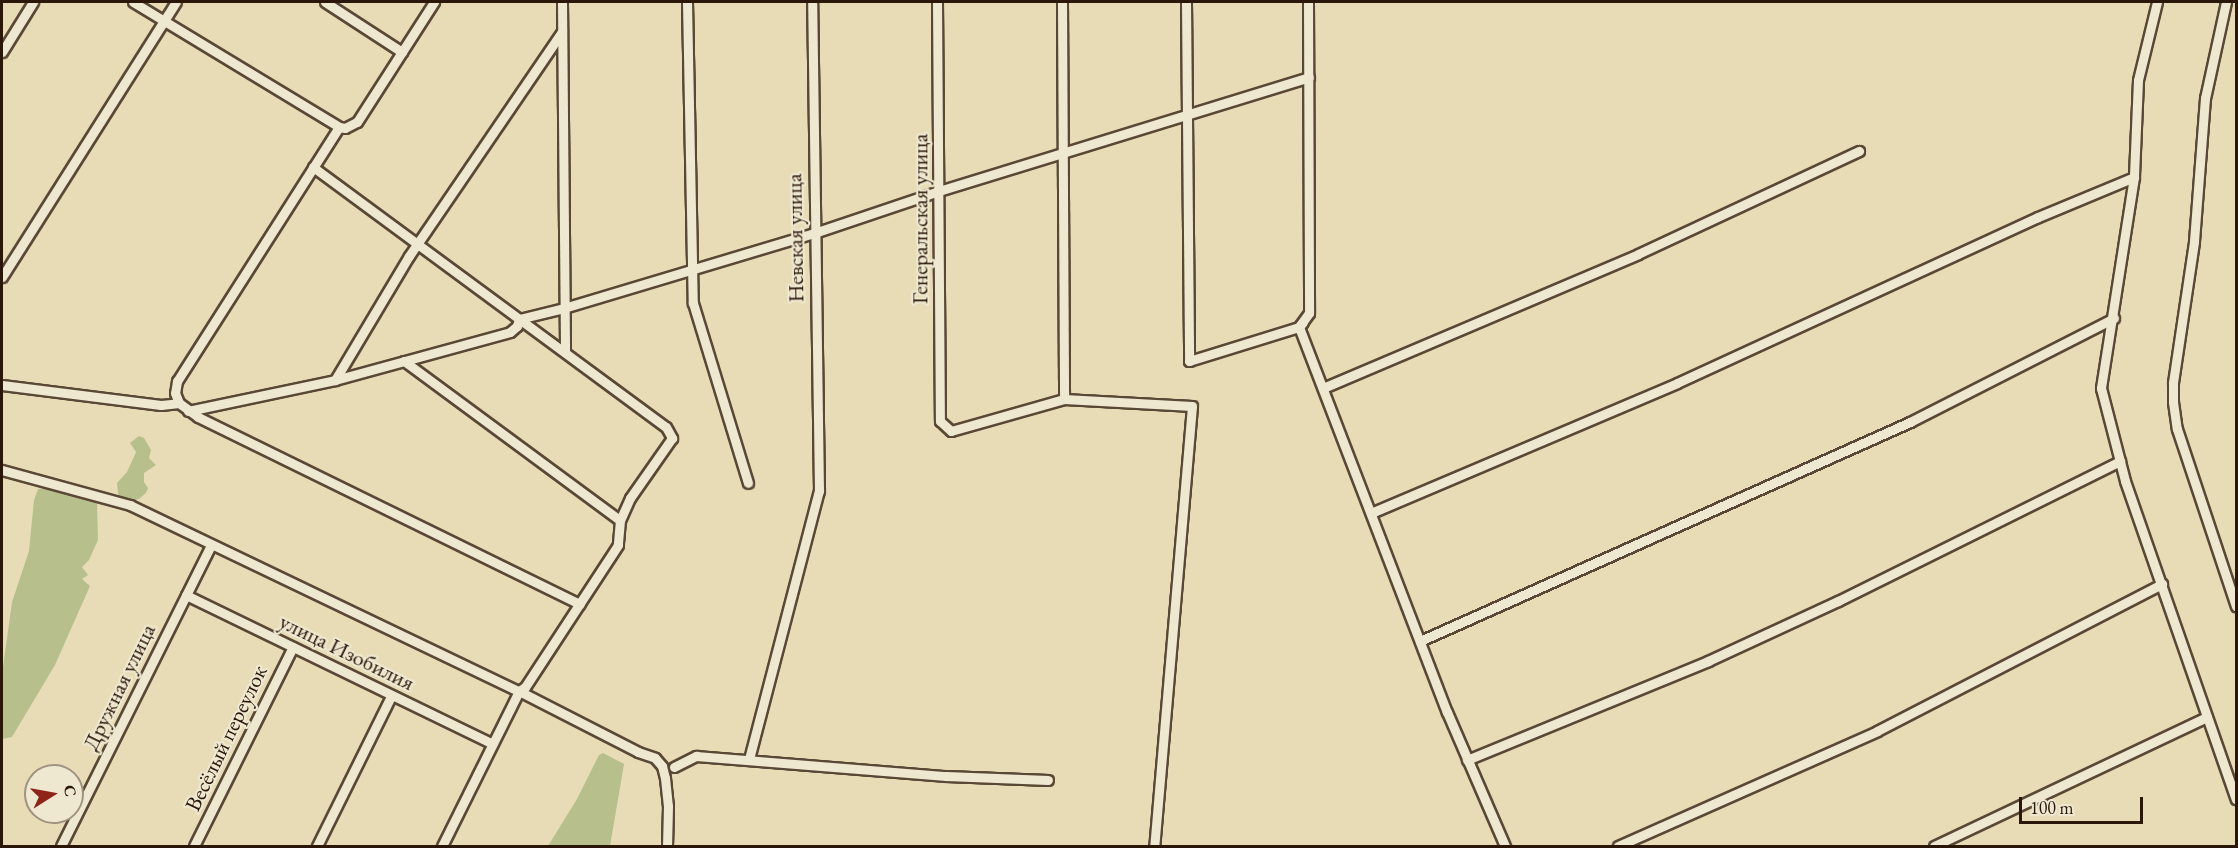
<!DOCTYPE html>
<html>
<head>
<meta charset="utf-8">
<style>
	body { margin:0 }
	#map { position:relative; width:2238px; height:848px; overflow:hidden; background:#e7dcb6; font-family:"EB Garamond",serif }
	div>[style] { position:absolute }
	.green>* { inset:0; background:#b7c08d }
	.roads { filter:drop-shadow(2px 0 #594835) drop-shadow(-2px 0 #594835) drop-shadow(0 2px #594835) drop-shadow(0 -2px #594835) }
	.street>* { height:9px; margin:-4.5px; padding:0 4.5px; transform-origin:4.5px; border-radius:4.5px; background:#efe8d0 }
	span { translate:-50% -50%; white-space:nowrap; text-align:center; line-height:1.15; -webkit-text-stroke:4.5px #efe8d0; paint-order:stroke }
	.street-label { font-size:22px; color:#2a170a }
	.frame { position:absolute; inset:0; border:3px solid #2a170a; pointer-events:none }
	.north { position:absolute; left:24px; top:764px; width:60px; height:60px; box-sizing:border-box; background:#efe8d0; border:2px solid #a09481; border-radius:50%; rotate:79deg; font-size:16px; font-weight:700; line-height:24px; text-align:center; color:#2a170a }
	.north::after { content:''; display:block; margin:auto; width:21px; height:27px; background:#8f2418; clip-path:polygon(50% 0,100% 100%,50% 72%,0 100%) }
	.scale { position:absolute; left:2019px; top:797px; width:124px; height:27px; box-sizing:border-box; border:3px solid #2a170a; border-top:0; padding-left:8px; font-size:18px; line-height:21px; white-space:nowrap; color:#2a170a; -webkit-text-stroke:4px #efe8d0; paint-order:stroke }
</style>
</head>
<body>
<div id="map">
	<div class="green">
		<div style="clip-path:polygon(139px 436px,144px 438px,151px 450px,149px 458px,156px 465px,144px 473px,144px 482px,148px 488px,146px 493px,139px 499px,128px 502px,118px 494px,117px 483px,127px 472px,136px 452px,130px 443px)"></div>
		<div style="clip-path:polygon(55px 488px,97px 500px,98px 540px,89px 560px,82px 567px,88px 575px,82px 579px,90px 586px,55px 665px,12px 737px,2px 739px,2px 674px,12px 602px,29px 551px,34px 500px,38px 489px)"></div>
		<div style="clip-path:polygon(603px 753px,624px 764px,610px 846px,548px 846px,577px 799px,599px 755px)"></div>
	</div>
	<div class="roads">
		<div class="street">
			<div style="left:133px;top:2px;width:241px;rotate:31.2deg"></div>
			<div style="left:339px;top:127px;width:6px;rotate:9deg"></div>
			<div style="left:345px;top:128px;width:13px;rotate:-27deg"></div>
			<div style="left:357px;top:122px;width:143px;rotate:-57.3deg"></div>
			<div style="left:325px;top:2px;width:92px;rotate:33deg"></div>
			<div style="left:562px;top:2px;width:350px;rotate:89.5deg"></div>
			<div style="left:687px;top:2px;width:301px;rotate:88.9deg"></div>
			<div style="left:693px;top:303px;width:188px;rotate:73deg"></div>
			<div style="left:937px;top:2px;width:419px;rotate:89.6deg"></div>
			<div style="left:940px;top:421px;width:15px;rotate:42deg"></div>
			<div style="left:951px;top:431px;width:117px;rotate:-15.8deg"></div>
			<div style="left:1064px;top:399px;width:128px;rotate:3.1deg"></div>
			<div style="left:1192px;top:406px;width:442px;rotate:94.9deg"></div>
			<div style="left:1062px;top:2px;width:397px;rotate:89.7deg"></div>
			<div style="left:1186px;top:2px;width:359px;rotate:89.5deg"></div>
			<div style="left:1189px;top:361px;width:115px;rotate:-17.2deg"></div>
			<div style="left:1299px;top:327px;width:6px;rotate:-51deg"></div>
			<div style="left:1308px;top:2px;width:311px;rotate:89.8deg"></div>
			<div style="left:1309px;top:313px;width:17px;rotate:126deg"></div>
			<div style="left:1299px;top:327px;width:412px;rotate:69deg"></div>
			<div style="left:1447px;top:712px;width:146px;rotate:66.6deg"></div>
			<div style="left:2157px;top:2px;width:80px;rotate:103.7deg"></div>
			<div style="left:2138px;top:80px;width:97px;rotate:92.4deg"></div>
			<div style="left:2134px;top:177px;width:214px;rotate:98.9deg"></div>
			<div style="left:2101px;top:388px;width:96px;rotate:75.5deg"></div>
			<div style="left:2125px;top:481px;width:337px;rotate:70.8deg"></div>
			<div style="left:2226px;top:2px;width:98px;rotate:102.3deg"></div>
			<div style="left:2205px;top:98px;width:144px;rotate:94.4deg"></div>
			<div style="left:2194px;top:242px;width:143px;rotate:98.5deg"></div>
			<div style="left:2173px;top:383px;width:19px;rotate:90deg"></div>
			<div style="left:2173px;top:402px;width:27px;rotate:82deg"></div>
			<div style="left:2177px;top:429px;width:187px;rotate:71.6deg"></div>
			<div style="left:2px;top:52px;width:59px;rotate:-58.2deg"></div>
			<div style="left:339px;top:127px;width:301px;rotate:122.5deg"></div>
			<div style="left:177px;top:381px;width:12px;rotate:99deg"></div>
			<div style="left:175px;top:393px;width:11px;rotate:68deg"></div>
			<div style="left:179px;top:403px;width:24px;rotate:36deg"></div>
			<div style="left:198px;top:417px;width:425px;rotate:26.1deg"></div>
			<div style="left:313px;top:167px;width:438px;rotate:36.4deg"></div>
			<div style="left:666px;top:427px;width:13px;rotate:61deg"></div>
			<div style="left:672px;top:438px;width:73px;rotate:125deg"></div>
			<div style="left:630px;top:498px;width:24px;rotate:114deg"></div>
			<div style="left:620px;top:520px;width:25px;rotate:95deg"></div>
			<div style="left:618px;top:545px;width:170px;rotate:123.2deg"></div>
			<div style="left:525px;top:687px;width:7px;rotate:146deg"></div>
			<div style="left:519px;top:691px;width:173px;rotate:116.4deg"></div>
			<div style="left:2px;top:277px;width:325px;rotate:-57.7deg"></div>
			<div style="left:519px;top:319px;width:46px;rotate:-13.7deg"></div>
			<div style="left:564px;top:308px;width:261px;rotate:-16.7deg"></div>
			<div style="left:814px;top:233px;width:132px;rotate:-18.6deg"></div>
			<div style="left:939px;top:191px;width:387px;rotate:-17.1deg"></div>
			<div style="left:404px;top:361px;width:268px;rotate:36.4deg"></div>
			<div style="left:335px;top:380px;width:144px;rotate:-59.2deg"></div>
			<div style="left:409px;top:256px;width:271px;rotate:-55.7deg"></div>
			<div style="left:2px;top:385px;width:160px;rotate:7.2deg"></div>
			<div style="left:161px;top:405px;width:18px;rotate:-6deg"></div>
			<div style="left:1323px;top:388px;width:342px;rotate:-23deg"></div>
			<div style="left:1638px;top:254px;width:244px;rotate:-25deg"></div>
			<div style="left:188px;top:411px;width:150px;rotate:-11.9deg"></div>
			<div style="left:335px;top:380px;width:181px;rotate:-15.3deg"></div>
			<div style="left:510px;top:332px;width:9px;rotate:-41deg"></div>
			<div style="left:517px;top:326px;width:7px;rotate:-74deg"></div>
			<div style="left:2px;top:470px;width:133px;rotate:15.3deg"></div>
			<div style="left:130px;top:505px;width:431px;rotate:25.6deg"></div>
			<div style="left:519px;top:691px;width:134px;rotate:27.1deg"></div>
			<div style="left:638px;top:752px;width:18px;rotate:19deg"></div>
			<div style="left:655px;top:758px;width:11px;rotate:49deg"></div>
			<div style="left:662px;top:766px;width:12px;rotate:76deg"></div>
			<div style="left:665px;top:778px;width:28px;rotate:84deg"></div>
			<div style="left:668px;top:806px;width:40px;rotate:91.4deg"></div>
			<div style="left:1371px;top:513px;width:332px;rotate:-23deg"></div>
			<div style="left:1677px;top:383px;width:397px;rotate:-24.7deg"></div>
			<div style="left:2038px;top:217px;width:104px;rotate:-22.6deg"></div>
			<div style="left:186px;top:595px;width:339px;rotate:25.9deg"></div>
			<div style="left:1420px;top:641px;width:537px;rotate:-24.08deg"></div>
			<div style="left:1910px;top:422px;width:229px;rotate:-27deg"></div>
			<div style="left:749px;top:759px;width:277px;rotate:-75.4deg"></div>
			<div style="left:819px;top:491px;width:489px;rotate:-90.8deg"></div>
			<div style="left:1467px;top:760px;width:261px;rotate:-22.3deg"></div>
			<div style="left:1708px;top:661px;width:143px;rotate:-24.8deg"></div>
			<div style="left:1838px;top:601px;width:315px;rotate:-26.4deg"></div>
			<div style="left:674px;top:767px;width:25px;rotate:-27deg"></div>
			<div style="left:696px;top:756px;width:251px;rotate:4.6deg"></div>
			<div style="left:946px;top:776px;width:102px;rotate:2.2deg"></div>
			<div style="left:61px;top:846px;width:336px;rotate:-63.5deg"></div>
			<div style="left:194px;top:846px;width:222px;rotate:-63.6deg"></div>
			<div style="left:317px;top:846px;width:167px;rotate:-63.7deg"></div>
			<div style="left:1618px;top:846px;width:283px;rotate:-23.9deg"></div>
			<div style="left:1877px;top:731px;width:321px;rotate:-27.3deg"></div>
			<div style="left:1934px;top:846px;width:302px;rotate:-25.3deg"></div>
		</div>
	</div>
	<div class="street-label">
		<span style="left:920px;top:219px;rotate:-90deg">Генеральская улица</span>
		<span style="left:795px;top:238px;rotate:-91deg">Невская улица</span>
		<span style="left:347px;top:652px;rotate:26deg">улица Изобилия</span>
		<span style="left:119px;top:687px;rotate:-64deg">Дружная улица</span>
		<span style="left:226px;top:738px;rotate:-64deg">Весёлый переулок</span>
	</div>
	<div class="frame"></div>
	<div class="north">С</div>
	<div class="scale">100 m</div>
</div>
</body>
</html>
